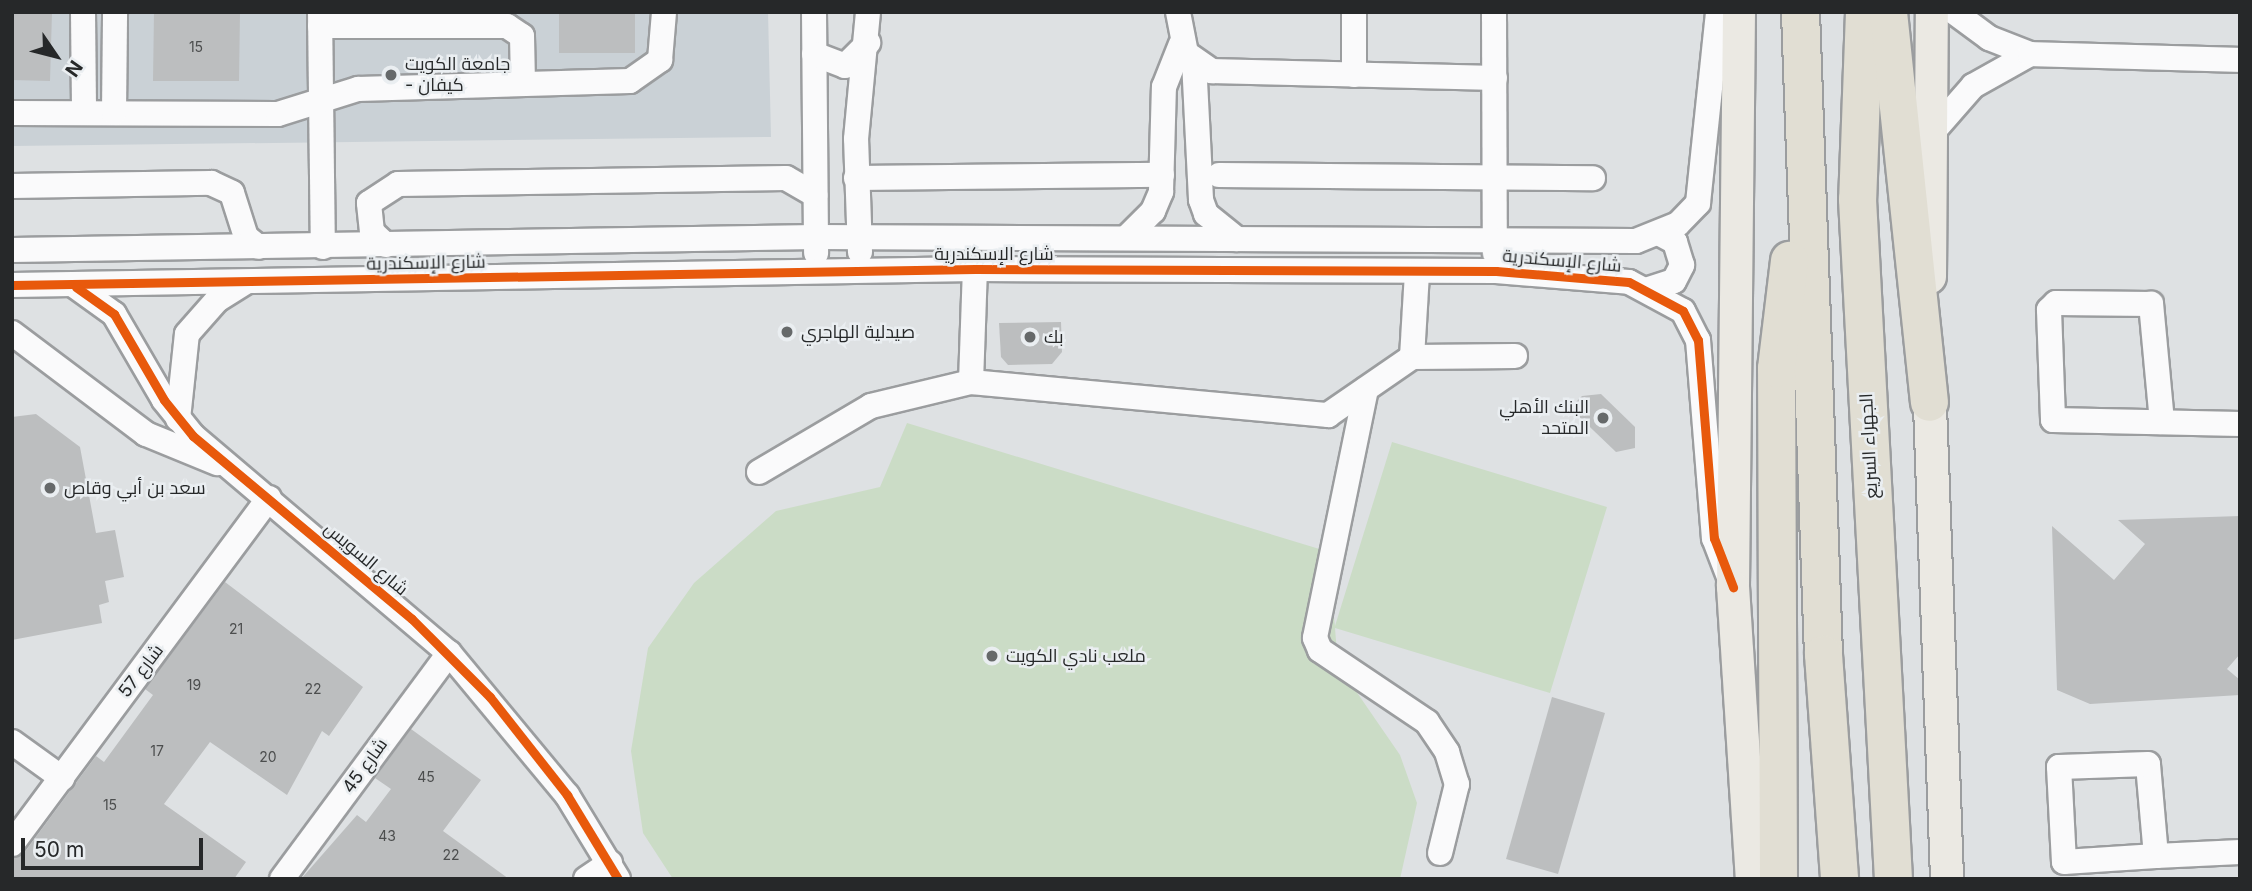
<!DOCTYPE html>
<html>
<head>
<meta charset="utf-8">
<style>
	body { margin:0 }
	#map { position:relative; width:2252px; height:891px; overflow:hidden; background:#dee1e3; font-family:Inter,Cairo,sans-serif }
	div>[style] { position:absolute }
	.built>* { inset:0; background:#cad1d6 }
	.green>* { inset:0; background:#cbdcc6 }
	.building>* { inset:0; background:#bcbebf }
	.roads { filter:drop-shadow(2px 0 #9b9d9f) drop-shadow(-2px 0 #9b9d9f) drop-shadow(0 2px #9b9d9f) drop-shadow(0 -2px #9b9d9f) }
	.minor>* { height:24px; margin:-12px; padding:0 12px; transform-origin:12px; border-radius:12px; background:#fafafb }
	.major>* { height:32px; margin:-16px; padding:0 16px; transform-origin:16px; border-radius:16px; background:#ebe9e3 }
	.highway>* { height:37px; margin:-18.5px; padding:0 18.5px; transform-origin:18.5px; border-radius:18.5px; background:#e1ded3 }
	.cycleway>* { height:9px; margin:-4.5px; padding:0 4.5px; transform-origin:4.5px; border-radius:4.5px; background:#e8590c }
	.dots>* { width:19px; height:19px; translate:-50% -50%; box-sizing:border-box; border:4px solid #eaeef1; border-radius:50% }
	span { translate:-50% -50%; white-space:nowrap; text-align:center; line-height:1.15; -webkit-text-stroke:5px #eaeef1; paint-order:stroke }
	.number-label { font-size:14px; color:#4c4e4e }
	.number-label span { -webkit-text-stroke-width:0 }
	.poi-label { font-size:18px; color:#262829 }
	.left { translate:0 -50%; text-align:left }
	.right { translate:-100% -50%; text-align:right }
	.street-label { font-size:18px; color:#262829 }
	.frame { position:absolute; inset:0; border:14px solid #262829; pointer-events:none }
	.north { position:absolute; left:21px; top:21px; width:70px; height:70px; -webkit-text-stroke:5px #eaeef1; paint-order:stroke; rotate:125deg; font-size:19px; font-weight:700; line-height:28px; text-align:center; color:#262829 }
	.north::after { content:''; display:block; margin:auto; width:24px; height:32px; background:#262829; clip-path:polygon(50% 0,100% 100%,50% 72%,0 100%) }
	.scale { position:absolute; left:21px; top:838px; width:182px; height:32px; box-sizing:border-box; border:4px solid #262829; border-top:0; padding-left:9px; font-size:21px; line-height:24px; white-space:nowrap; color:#262829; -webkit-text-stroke:5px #eaeef1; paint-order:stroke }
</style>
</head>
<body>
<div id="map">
	<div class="built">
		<div style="clip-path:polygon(12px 12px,768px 12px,771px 137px,12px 146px)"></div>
	</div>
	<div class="green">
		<div style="clip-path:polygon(907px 423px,1326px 551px,1335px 626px,1392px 442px,1607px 507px,1550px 693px,1335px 628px,1338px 665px,1400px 755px,1417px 803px,1400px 879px,673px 879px,643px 833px,631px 751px,648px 648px,694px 583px,776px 511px,880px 487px)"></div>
	</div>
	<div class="building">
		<div style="clip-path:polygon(12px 12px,52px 12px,50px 81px,12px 80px)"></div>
		<div style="clip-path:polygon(154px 12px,240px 12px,239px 81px,153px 81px)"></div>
		<div style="clip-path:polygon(559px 12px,635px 12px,635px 53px,559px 53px)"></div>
		<div style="clip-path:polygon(1061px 322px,1062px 352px,1052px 364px,1008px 365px,1001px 357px,999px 323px)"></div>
		<div style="clip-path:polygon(1601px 394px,1635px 427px,1635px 448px,1616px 452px,1570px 408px,1582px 396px)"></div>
		<div style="clip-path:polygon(36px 414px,80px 447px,96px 533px,115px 530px,124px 577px,105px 581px,109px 602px,99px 605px,102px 623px,12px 640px,12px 417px)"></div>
		<div style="clip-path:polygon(2240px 516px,2240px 654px,2227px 669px,2240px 680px,2240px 695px,2090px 704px,2057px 690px,2052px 526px,2114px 580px,2145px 544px,2118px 520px)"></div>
		<div style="clip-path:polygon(225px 582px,363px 687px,329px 736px,322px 731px,287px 795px,210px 742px,164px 804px,246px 862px,234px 879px,12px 879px,12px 859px,24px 853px,96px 756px,104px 762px,153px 695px,145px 689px)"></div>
		<div style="clip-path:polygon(1552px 697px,1605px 713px,1558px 874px,1506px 859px)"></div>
		<div style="clip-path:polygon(411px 729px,481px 780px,443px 831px,509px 879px,301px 879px,357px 815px,366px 822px,391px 789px,375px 778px)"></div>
	</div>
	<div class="roads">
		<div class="minor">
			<div style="left:83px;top:12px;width:101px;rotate:89.4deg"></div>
			<div style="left:320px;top:12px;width:235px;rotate:89.3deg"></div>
			<div style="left:814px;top:12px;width:241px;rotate:89.5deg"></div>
			<div style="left:1178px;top:12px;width:42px;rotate:79deg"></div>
			<div style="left:1186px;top:53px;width:32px;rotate:35deg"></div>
			<div style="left:1212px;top:71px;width:283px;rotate:1.4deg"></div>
			<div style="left:1354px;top:12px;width:63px;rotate:90deg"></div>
			<div style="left:1494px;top:12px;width:241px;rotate:89.8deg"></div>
			<div style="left:1954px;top:12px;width:44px;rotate:36.6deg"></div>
			<div style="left:1989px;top:38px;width:44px;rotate:21.3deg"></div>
			<div style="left:320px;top:26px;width:187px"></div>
			<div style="left:507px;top:26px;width:18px;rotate:34deg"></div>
			<div style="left:522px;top:36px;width:48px;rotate:88.8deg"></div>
			<div style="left:814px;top:54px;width:33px;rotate:21deg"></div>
			<div style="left:845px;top:66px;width:33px;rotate:-45deg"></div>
			<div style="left:1194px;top:61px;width:139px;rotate:87.1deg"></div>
			<div style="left:1201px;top:200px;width:15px;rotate:70deg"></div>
			<div style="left:1206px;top:214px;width:40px;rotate:39deg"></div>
			<div style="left:12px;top:113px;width:266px;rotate:0.2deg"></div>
			<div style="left:278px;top:114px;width:84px;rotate:-17.4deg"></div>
			<div style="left:358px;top:89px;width:272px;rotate:-1.7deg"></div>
			<div style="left:630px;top:81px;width:37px;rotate:-35deg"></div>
			<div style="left:660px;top:60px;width:48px;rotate:-85.2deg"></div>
			<div style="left:114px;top:113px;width:101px;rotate:-89.4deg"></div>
			<div style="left:1931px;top:134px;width:64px;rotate:-48.8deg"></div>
			<div style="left:1973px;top:86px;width:65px;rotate:-29.3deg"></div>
			<div style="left:2030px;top:54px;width:210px;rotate:1.6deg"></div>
			<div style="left:1219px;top:175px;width:374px;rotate:0.5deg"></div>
			<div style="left:856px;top:178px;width:306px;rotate:-0.6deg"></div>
			<div style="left:12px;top:186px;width:199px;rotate:-0.9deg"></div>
			<div style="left:211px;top:183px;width:23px;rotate:25deg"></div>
			<div style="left:232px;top:193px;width:46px;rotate:72.3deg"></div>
			<div style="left:246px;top:237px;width:16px;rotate:38deg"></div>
			<div style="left:1126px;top:238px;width:38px;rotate:-45deg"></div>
			<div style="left:1153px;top:211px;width:21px;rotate:-67deg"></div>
			<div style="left:1161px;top:192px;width:105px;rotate:-88.4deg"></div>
			<div style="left:1164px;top:87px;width:46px;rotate:-68.4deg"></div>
			<div style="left:386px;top:245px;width:19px;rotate:-137deg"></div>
			<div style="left:372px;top:232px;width:29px;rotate:-96deg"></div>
			<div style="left:369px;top:203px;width:35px;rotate:-33deg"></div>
			<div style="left:398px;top:184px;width:388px;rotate:-0.9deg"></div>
			<div style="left:786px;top:178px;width:34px;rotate:30deg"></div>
			<div style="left:12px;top:250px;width:804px;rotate:-0.93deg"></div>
			<div style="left:816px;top:237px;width:820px;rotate:0.28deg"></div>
			<div style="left:1636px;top:241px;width:45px;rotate:-22deg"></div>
			<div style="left:1678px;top:224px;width:29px;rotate:-46deg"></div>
			<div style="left:1698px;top:203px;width:192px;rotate:-84deg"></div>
			<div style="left:860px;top:252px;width:113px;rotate:-92deg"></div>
			<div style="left:856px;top:139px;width:128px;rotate:-84.6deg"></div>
			<div style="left:12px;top:285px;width:963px;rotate:-0.95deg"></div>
			<div style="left:975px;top:269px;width:521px;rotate:0.22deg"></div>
			<div style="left:1496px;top:271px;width:133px;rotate:4.7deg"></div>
			<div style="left:1629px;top:282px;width:61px;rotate:28.2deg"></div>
			<div style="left:1683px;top:311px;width:33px;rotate:63deg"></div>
			<div style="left:1698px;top:340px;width:199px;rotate:85.4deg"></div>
			<div style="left:1714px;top:538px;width:42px;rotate:69deg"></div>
			<div style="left:75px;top:286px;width:48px;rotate:35.7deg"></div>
			<div style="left:114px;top:314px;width:99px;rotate:59.8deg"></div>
			<div style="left:164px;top:400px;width:46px;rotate:51.1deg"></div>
			<div style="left:193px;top:436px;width:336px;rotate:40.3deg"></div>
			<div style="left:449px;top:653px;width:185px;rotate:50.3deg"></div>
			<div style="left:567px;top:795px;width:98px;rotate:58.7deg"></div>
			<div style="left:1649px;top:289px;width:26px;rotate:-18deg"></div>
			<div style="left:1674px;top:281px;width:18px;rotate:-63deg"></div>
			<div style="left:1682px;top:265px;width:24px;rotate:-107deg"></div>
			<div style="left:1675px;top:242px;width:17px;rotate:-152deg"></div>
			<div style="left:12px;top:333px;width:168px;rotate:37deg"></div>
			<div style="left:146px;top:434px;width:77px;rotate:22.2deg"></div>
			<div style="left:1412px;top:357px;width:85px;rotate:-86.6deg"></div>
			<div style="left:971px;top:382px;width:113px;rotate:-88deg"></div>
			<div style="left:1366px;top:389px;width:254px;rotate:101.6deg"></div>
			<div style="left:1315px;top:638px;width:13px;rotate:67deg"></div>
			<div style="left:1320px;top:650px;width:129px;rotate:33.9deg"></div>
			<div style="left:1427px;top:722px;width:36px;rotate:56deg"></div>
			<div style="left:1447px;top:752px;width:34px;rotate:73deg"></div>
			<div style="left:1457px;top:784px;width:71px;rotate:103.8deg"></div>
			<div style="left:178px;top:419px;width:85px;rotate:-84deg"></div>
			<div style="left:187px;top:334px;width:45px;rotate:-48.6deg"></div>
			<div style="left:217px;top:300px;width:32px;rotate:-32deg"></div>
			<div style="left:2162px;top:422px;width:119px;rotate:-95.3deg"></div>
			<div style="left:2151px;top:304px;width:95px;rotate:-179.4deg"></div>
			<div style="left:2056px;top:303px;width:10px;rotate:135deg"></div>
			<div style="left:2049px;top:310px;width:110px;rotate:87.9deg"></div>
			<div style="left:2053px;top:420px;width:187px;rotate:1.2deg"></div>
			<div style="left:759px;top:472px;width:130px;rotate:-30.5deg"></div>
			<div style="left:871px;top:406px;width:103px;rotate:-13.5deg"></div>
			<div style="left:971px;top:382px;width:359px;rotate:5.3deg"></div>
			<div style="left:1328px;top:415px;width:102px;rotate:-34.6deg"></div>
			<div style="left:1412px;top:357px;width:103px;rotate:-0.6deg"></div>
			<div style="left:12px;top:742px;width:62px;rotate:35.8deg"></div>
			<div style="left:12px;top:844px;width:431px;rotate:-53.4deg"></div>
			<div style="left:2156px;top:856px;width:92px;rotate:-95deg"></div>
			<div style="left:2148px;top:764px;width:89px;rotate:178.1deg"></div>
			<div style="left:2059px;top:767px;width:95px;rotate:87deg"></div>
			<div style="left:2064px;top:862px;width:92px;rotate:-3.7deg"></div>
			<div style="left:2156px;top:856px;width:84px;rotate:-2.7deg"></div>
			<div style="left:282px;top:879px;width:281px;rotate:-53.5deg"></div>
			<div style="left:586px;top:879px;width:29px;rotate:-34deg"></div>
		</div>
		<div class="major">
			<div style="left:1739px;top:12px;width:575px;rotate:90.6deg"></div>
			<div style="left:1733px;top:587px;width:293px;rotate:86.3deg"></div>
			<div style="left:1930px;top:277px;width:265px;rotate:-89.6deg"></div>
			<div style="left:1929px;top:378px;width:501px;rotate:87.94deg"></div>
		</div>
		<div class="highway">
			<div style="left:1800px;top:12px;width:642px;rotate:87.95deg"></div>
			<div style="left:1823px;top:654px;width:226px;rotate:85.9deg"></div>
			<div style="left:1864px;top:12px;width:187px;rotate:92.1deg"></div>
			<div style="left:1857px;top:199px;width:681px;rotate:86.97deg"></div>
			<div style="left:1888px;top:12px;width:392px;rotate:84deg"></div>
			<div style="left:1778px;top:879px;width:511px;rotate:-90.22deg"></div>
			<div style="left:1776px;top:368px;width:109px;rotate:-83.1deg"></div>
		</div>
	</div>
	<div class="cycleway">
		<div style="left:12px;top:285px;width:963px;rotate:-0.95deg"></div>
		<div style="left:975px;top:269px;width:521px;rotate:0.22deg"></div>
		<div style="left:1496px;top:271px;width:133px;rotate:4.7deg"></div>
		<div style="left:1629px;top:282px;width:61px;rotate:28.2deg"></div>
		<div style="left:1683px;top:311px;width:33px;rotate:63deg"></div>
		<div style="left:1698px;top:340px;width:199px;rotate:85.4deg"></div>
		<div style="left:1714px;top:538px;width:53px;rotate:68.8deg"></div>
		<div style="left:76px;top:287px;width:47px;rotate:35.4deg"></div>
		<div style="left:114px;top:314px;width:99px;rotate:59.8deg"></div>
		<div style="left:164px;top:400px;width:46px;rotate:51.1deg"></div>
		<div style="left:193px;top:436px;width:285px;rotate:39.9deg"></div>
		<div style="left:412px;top:619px;width:110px;rotate:45deg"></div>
		<div style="left:490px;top:697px;width:125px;rotate:51.8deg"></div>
		<div style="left:567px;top:795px;width:98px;rotate:58.7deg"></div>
	</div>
	<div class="dots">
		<div style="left:391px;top:75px;background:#66696a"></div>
		<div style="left:787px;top:332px;background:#66696a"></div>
		<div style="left:1030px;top:337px;background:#66696a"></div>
		<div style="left:1603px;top:418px;background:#66696a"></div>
		<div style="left:50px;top:488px;background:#66696a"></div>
		<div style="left:992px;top:656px;background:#66696a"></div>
	</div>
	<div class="number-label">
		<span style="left:196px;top:47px">15</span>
		<span style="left:236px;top:629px">21</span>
		<span style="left:194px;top:685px">19</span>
		<span style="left:313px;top:689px">22</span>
		<span style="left:157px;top:751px">17</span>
		<span style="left:268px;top:757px">20</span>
		<span style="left:426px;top:777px">45</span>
		<span style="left:110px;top:805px">15</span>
		<span style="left:387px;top:836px">43</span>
		<span style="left:451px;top:855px">22</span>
	</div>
	<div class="poi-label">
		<span class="left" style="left:405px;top:75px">جامعة الكويت<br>- كيفان</span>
		<span class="left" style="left:801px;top:332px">صيدلية الهاجري</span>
		<span class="left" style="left:1044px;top:337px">بك</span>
		<span class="right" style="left:1589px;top:418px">البنك الأهلي<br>المتحد</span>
		<span class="left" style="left:64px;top:488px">سعد بن أبي وقاص</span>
		<span class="left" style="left:1006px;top:656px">ملعب نادي الكويت</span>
	</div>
	<div class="street-label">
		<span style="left:994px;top:254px">شارع الإسكندرية</span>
		<span style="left:1562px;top:261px;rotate:5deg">شارع الإسكندرية</span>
		<span style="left:426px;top:263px;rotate:-1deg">شارع الإسكندرية</span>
		<span style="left:1869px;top:446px;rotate:-93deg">الجهراء السريع</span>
		<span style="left:366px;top:559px;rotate:40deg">شارع السويس</span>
		<span style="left:141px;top:671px;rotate:-53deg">شارع 57</span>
		<span style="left:365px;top:766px;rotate:-54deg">شارع 45</span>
	</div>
	<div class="frame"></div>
	<div class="north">N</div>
	<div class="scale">50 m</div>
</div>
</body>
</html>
